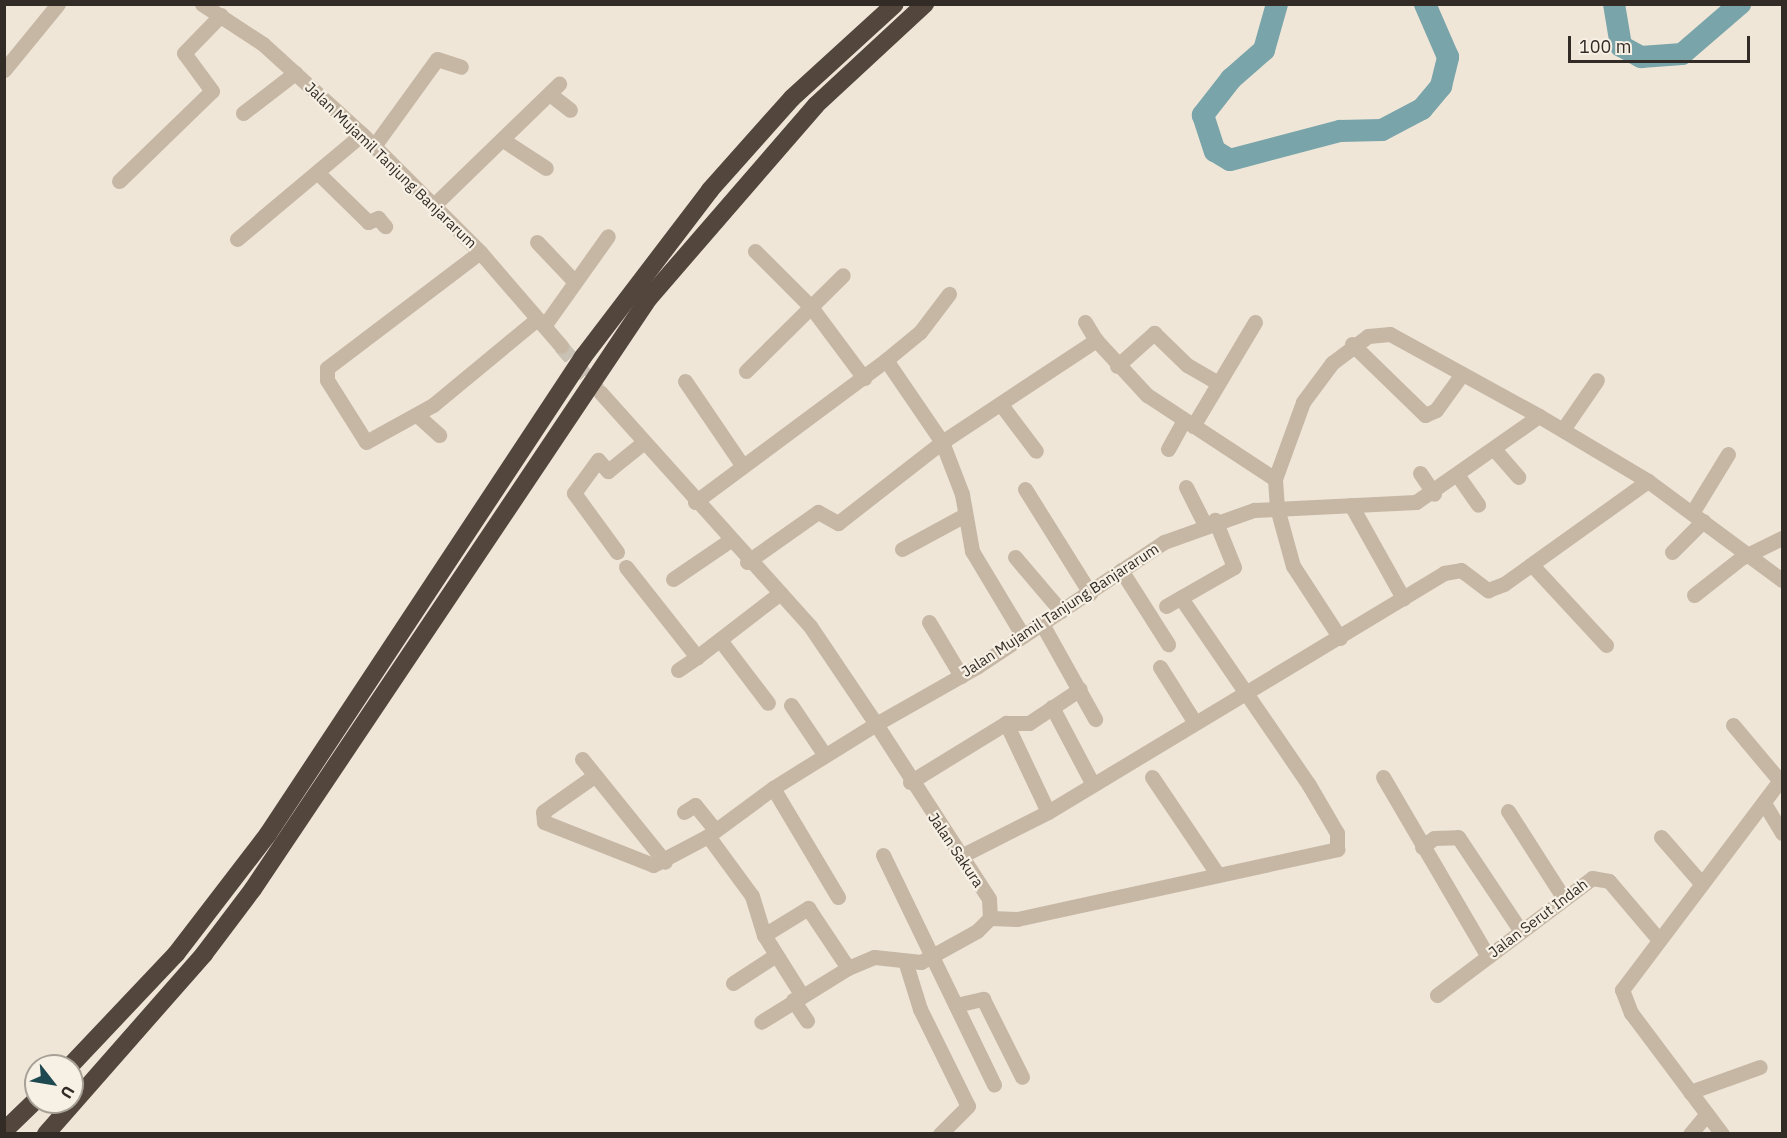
<!DOCTYPE html>
<html>
<head>
<meta charset="utf-8">
<style>
	body { margin:0 }
	#map { position:relative; width:1787px; height:1138px; overflow:hidden; background:#efe6d8; font-family:"IBM Plex Sans",sans-serif }
	div>[style] { position:absolute }
	.river>* { height:22px; margin:-11px; padding:0 11px; transform-origin:11px; border-radius:11px; background:#79a4aa }
	.tertiary-tunnel>* { height:15px; margin-top:-7.5px; transform-origin:0; background:repeating-linear-gradient(90deg,#c9c1b4 0 15px,transparent 0 23px) }
	.minor>* { height:15px; margin:-7.5px; padding:0 7.5px; transform-origin:7.5px; border-radius:7.5px; background:#c6b7a5 }
	.tertiary>* { height:15px; margin:-7.5px; padding:0 7.5px; transform-origin:7.5px; border-radius:7.5px; background:#c6b7a5 }
	.motorway>* { height:18px; margin:-9px; padding:0 9px; transform-origin:9px; border-radius:9px; background:#53463d }
	span { translate:-50% -50%; white-space:nowrap; text-align:center; line-height:1.15; -webkit-text-stroke:4.5px #f7f0e4; paint-order:stroke }
	.street-label { font-size:15px; color:#322b26 }
	.frame { position:absolute; inset:0; border:6px solid #322b26; pointer-events:none }
	.north { position:absolute; left:24px; top:1054px; width:60px; height:60px; box-sizing:border-box; background:#f7f0e4; border:2px solid #a8a198; border-radius:50%; rotate:121deg; font-size:16px; font-weight:700; line-height:24px; text-align:center; color:#322b26 }
	.north::after { content:''; display:block; margin:auto; width:21px; height:27px; background:#1f4951; clip-path:polygon(50% 0,100% 100%,50% 72%,0 100%) }
	.scale { position:absolute; left:1568px; top:36px; width:182px; height:27px; box-sizing:border-box; border:3px solid #322b26; border-top:0; padding-left:8px; font-size:18px; line-height:21px; white-space:nowrap; color:#322b26; -webkit-text-stroke:4px #f7f0e4; paint-order:stroke }
</style>
</head>
<body>
<div id="map">
	<div class="river">
		<div style="left:1277px;top:4px;width:48px;rotate:105.8deg"></div>
		<div style="left:1264px;top:50px;width:44px;rotate:138.7deg"></div>
		<div style="left:1231px;top:79px;width:46px;rotate:127.9deg"></div>
		<div style="left:1203px;top:115px;width:38px;rotate:72deg"></div>
		<div style="left:1215px;top:151px;width:17px;rotate:31deg"></div>
		<div style="left:1230px;top:160px;width:114px;rotate:-14.8deg"></div>
		<div style="left:1340px;top:131px;width:42px;rotate:-1.4deg"></div>
		<div style="left:1382px;top:130px;width:45px;rotate:-27.7deg"></div>
		<div style="left:1422px;top:109px;width:30px;rotate:-50deg"></div>
		<div style="left:1441px;top:86px;width:30px;rotate:-76deg"></div>
		<div style="left:1448px;top:57px;width:58px;rotate:-113.5deg"></div>
		<div style="left:1614px;top:4px;width:43px;rotate:80.5deg"></div>
		<div style="left:1621px;top:46px;width:23px;rotate:29deg"></div>
		<div style="left:1641px;top:57px;width:41px;rotate:-4.2deg"></div>
		<div style="left:1682px;top:54px;width:77px;rotate:-40.8deg"></div>
	</div>
	<div class="tertiary-tunnel">
		<div style="left:561px;top:346px;width:57px;rotate:49.3deg"></div>
	</div>
	<div class="minor">
		<div style="left:551px;top:95px;width:24px;rotate:38deg"></div>
		<div style="left:243px;top:113px;width:66px;rotate:-37.6deg"></div>
		<div style="left:503px;top:140px;width:51px;rotate:33.1deg"></div>
		<div style="left:374px;top:146px;width:107px;rotate:-54.1deg"></div>
		<div style="left:437px;top:59px;width:25px;rotate:18deg"></div>
		<div style="left:318px;top:173px;width:70px;rotate:44.4deg"></div>
		<div style="left:368px;top:222px;width:11px;rotate:-22deg"></div>
		<div style="left:378px;top:218px;width:11px;rotate:49deg"></div>
		<div style="left:119px;top:181px;width:129px;rotate:-44.1deg"></div>
		<div style="left:212px;top:91px;width:47px;rotate:-126.4deg"></div>
		<div style="left:184px;top:53px;width:53px;rotate:-45.8deg"></div>
		<div style="left:435px;top:204px;width:173px;rotate:-44.1deg"></div>
		<div style="left:237px;top:239px;width:163px;rotate:-40deg"></div>
		<div style="left:537px;top:242px;width:55px;rotate:46.5deg"></div>
		<div style="left:755px;top:251px;width:79px;rotate:45deg"></div>
		<div style="left:811px;top:307px;width:89px;rotate:53.3deg"></div>
		<div style="left:480px;top:252px;width:192px;rotate:142.8deg"></div>
		<div style="left:327px;top:368px;width:12px;rotate:90deg"></div>
		<div style="left:327px;top:380px;width:73px;rotate:57.8deg"></div>
		<div style="left:366px;top:442px;width:77px;rotate:-28.9deg"></div>
		<div style="left:433px;top:405px;width:135px;rotate:-39.6deg"></div>
		<div style="left:1085px;top:322px;width:21px;rotate:59deg"></div>
		<div style="left:1096px;top:340px;width:75px;rotate:47.2deg"></div>
		<div style="left:1147px;top:395px;width:153px;rotate:33.3deg"></div>
		<div style="left:544px;top:326px;width:110px;rotate:-54.6deg"></div>
		<div style="left:1352px;top:344px;width:102px;rotate:44.2deg"></div>
		<div style="left:1425px;top:415px;width:12px;rotate:-24deg"></div>
		<div style="left:1436px;top:410px;width:44px;rotate:-54.2deg"></div>
		<div style="left:886px;top:360px;width:99px;rotate:55.7deg"></div>
		<div style="left:942px;top:442px;width:56px;rotate:69deg"></div>
		<div style="left:962px;top:494px;width:58px;rotate:80deg"></div>
		<div style="left:972px;top:551px;width:99px;rotate:59deg"></div>
		<div style="left:1117px;top:366px;width:50px;rotate:-41.7deg"></div>
		<div style="left:1154px;top:333px;width:46px;rotate:44.1deg"></div>
		<div style="left:1187px;top:365px;width:36px;rotate:30deg"></div>
		<div style="left:746px;top:371px;width:136px;rotate:-44.7deg"></div>
		<div style="left:685px;top:381px;width:102px;rotate:55.8deg"></div>
		<div style="left:1002px;top:406px;width:56px;rotate:52.9deg"></div>
		<div style="left:417px;top:415px;width:30px;rotate:42deg"></div>
		<div style="left:1193px;top:426px;width:121px;rotate:-59.2deg"></div>
		<div style="left:1564px;top:428px;width:58px;rotate:-55.5deg"></div>
		<div style="left:1168px;top:449px;width:33px;rotate:-61deg"></div>
		<div style="left:1494px;top:449px;width:37px;rotate:49deg"></div>
		<div style="left:1420px;top:473px;width:25px;rotate:56deg"></div>
		<div style="left:1458px;top:476px;width:35px;rotate:55deg"></div>
		<div style="left:1186px;top:487px;width:42px;rotate:63.4deg"></div>
		<div style="left:1025px;top:489px;width:123px;rotate:58deg"></div>
		<div style="left:695px;top:502px;width:238px;rotate:-36.6deg"></div>
		<div style="left:886px;top:360px;width:44px;rotate:-39.5deg"></div>
		<div style="left:920px;top:332px;width:48px;rotate:-52.7deg"></div>
		<div style="left:1351px;top:505px;width:107px;rotate:60.8deg"></div>
		<div style="left:1692px;top:513px;width:69px;rotate:-58.6deg"></div>
		<div style="left:902px;top:549px;width:69px;rotate:-28.4deg"></div>
		<div style="left:617px;top:552px;width:73px;rotate:-126.1deg"></div>
		<div style="left:574px;top:493px;width:41px;rotate:-54deg"></div>
		<div style="left:598px;top:460px;width:15px;rotate:48deg"></div>
		<div style="left:608px;top:471px;width:46px;rotate:-38.9deg"></div>
		<div style="left:1672px;top:552px;width:44px;rotate:-45deg"></div>
		<div style="left:1015px;top:557px;width:71px;rotate:49.6deg"></div>
		<div style="left:747px;top:562px;width:87px;rotate:-35.2deg"></div>
		<div style="left:818px;top:512px;width:23px;rotate:29deg"></div>
		<div style="left:838px;top:523px;width:132px;rotate:-37.9deg"></div>
		<div style="left:942px;top:442px;width:185px;rotate:-33.5deg"></div>
		<div style="left:1532px;top:565px;width:109px;rotate:47.2deg"></div>
		<div style="left:626px;top:567px;width:115px;rotate:51.7deg"></div>
		<div style="left:697px;top:657px;width:105px;rotate:-37.6deg"></div>
		<div style="left:1121px;top:570px;width:88px;rotate:57.6deg"></div>
		<div style="left:673px;top:579px;width:68px;rotate:-34.2deg"></div>
		<div style="left:1694px;top:595px;width:60px;rotate:-38.2deg"></div>
		<div style="left:1741px;top:558px;width:46px;rotate:-26deg"></div>
		<div style="left:1166px;top:606px;width:78px;rotate:-29.8deg"></div>
		<div style="left:1234px;top:567px;width:51px;rotate:-112deg"></div>
		<div style="left:929px;top:622px;width:63px;rotate:59.3deg"></div>
		<div style="left:1042px;top:624px;width:109px;rotate:60.8deg"></div>
		<div style="left:1340px;top:638px;width:86px;rotate:-123.1deg"></div>
		<div style="left:1293px;top:566px;width:60px;rotate:-105.4deg"></div>
		<div style="left:1277px;top:508px;width:29px;rotate:-94deg"></div>
		<div style="left:1275px;top:479px;width:82px;rotate:-70deg"></div>
		<div style="left:1303px;top:402px;width:49px;rotate:-53.4deg"></div>
		<div style="left:1332px;top:363px;width:45px;rotate:-36.9deg"></div>
		<div style="left:1368px;top:336px;width:22px;rotate:-5deg"></div>
		<div style="left:1390px;top:334px;width:170px;rotate:28.8deg"></div>
		<div style="left:720px;top:640px;width:79px;rotate:52.7deg"></div>
		<div style="left:1160px;top:667px;width:64px;rotate:57.8deg"></div>
		<div style="left:678px;top:670px;width:23px;rotate:-34deg"></div>
		<div style="left:791px;top:705px;width:59px;rotate:56deg"></div>
		<div style="left:1052px;top:707px;width:86px;rotate:62.2deg"></div>
		<div style="left:1006px;top:723px;width:98px;rotate:64.7deg"></div>
		<div style="left:1733px;top:725px;width:73px;rotate:50deg"></div>
		<div style="left:582px;top:759px;width:132px;rotate:51.1deg"></div>
		<div style="left:594px;top:776px;width:62px;rotate:144.8deg"></div>
		<div style="left:543px;top:812px;width:10px;rotate:84deg"></div>
		<div style="left:544px;top:822px;width:117px;rotate:21.5deg"></div>
		<div style="left:653px;top:865px;width:62px;rotate:-27.8deg"></div>
		<div style="left:708px;top:836px;width:81px;rotate:-36.4deg"></div>
		<div style="left:773px;top:788px;width:121px;rotate:-31.9deg"></div>
		<div style="left:876px;top:724px;width:208px;rotate:57.1deg"></div>
		<div style="left:989px;top:899px;width:19px;rotate:87deg"></div>
		<div style="left:990px;top:918px;width:18px;rotate:135deg"></div>
		<div style="left:977px;top:931px;width:64px;rotate:151deg"></div>
		<div style="left:921px;top:962px;width:47px;rotate:-173.9deg"></div>
		<div style="left:874px;top:957px;width:28px;rotate:157deg"></div>
		<div style="left:848px;top:968px;width:102px;rotate:148.2deg"></div>
		<div style="left:1152px;top:777px;width:118px;rotate:56deg"></div>
		<div style="left:1383px;top:777px;width:208px;rotate:59.7deg"></div>
		<div style="left:910px;top:782px;width:113px;rotate:-31.6deg"></div>
		<div style="left:1006px;top:723px;width:23px"></div>
		<div style="left:1029px;top:723px;width:61px;rotate:-33.7deg"></div>
		<div style="left:773px;top:788px;width:127px;rotate:59.2deg"></div>
		<div style="left:1764px;top:803px;width:35px;rotate:59deg"></div>
		<div style="left:1508px;top:811px;width:102px;rotate:57.4deg"></div>
		<div style="left:684px;top:812px;width:13px;rotate:-32deg"></div>
		<div style="left:695px;top:805px;width:32px;rotate:51deg"></div>
		<div style="left:708px;top:836px;width:74px;rotate:53.7deg"></div>
		<div style="left:752px;top:896px;width:41px;rotate:72.9deg"></div>
		<div style="left:764px;top:935px;width:70px;rotate:57.9deg"></div>
		<div style="left:1661px;top:837px;width:62px;rotate:48.9deg"></div>
		<div style="left:1422px;top:847px;width:15px;rotate:-37deg"></div>
		<div style="left:1434px;top:838px;width:24px;rotate:-2deg"></div>
		<div style="left:1458px;top:837px;width:112px;rotate:56.3deg"></div>
		<div style="left:883px;top:855px;width:255px;rotate:64.2deg"></div>
		<div style="left:961px;top:856px;width:97px;rotate:-26.8deg"></div>
		<div style="left:1048px;top:812px;width:463px;rotate:-31.1deg"></div>
		<div style="left:1444px;top:573px;width:17px;rotate:-10deg"></div>
		<div style="left:1461px;top:570px;width:34px;rotate:37deg"></div>
		<div style="left:1488px;top:590px;width:17px;rotate:-21deg"></div>
		<div style="left:1504px;top:584px;width:177px;rotate:-35.6deg"></div>
		<div style="left:990px;top:918px;width:27px;rotate:2deg"></div>
		<div style="left:1017px;top:919px;width:328px;rotate:-12.3deg"></div>
		<div style="left:1337px;top:849px;width:16px;rotate:-90deg"></div>
		<div style="left:1337px;top:833px;width:56px;rotate:-120.3deg"></div>
		<div style="left:1309px;top:785px;width:227px;rotate:-124.4deg"></div>
		<div style="left:764px;top:935px;width:52px;rotate:-31.5deg"></div>
		<div style="left:808px;top:908px;width:72px;rotate:56.3deg"></div>
		<div style="left:906px;top:964px;width:47px;rotate:72.7deg"></div>
		<div style="left:920px;top:1009px;width:108px;rotate:63.7deg"></div>
		<div style="left:968px;top:1106px;width:40px;rotate:135deg"></div>
		<div style="left:733px;top:983px;width:51px;rotate:-33.1deg"></div>
		<div style="left:1437px;top:995px;width:194px;rotate:-37deg"></div>
		<div style="left:1592px;top:878px;width:17px;rotate:10deg"></div>
		<div style="left:1609px;top:881px;width:77px;rotate:49.7deg"></div>
		<div style="left:793px;top:1000px;width:25px;rotate:56deg"></div>
		<div style="left:956px;top:1005px;width:28px;rotate:-13deg"></div>
		<div style="left:983px;top:999px;width:87px;rotate:63.4deg"></div>
		<div style="left:1690px;top:1092px;width:74px;rotate:-19.7deg"></div>
	</div>
	<div class="tertiary">
		<div style="left:202px;top:4px;width:73px;rotate:33.3deg"></div>
		<div style="left:263px;top:44px;width:134px;rotate:42.3deg"></div>
		<div style="left:362px;top:134px;width:167px;rotate:45deg"></div>
		<div style="left:480px;top:252px;width:124px;rotate:49.2deg"></div>
		<div style="left:4px;top:70px;width:85px;rotate:-50.7deg"></div>
		<div style="left:600px;top:392px;width:314px;rotate:48.1deg"></div>
		<div style="left:810px;top:626px;width:118px;rotate:56deg"></div>
		<div style="left:876px;top:724px;width:117px;rotate:-29.6deg"></div>
		<div style="left:978px;top:666px;width:224px;rotate:-33.7deg"></div>
		<div style="left:1164px;top:542px;width:96px;rotate:-19.6deg"></div>
		<div style="left:1254px;top:510px;width:162px;rotate:-2.8deg"></div>
		<div style="left:1416px;top:502px;width:150px;rotate:-35deg"></div>
		<div style="left:1539px;top:416px;width:127px;rotate:30.8deg"></div>
		<div style="left:1648px;top:481px;width:167px;rotate:36.5deg"></div>
		<div style="left:1690px;top:1134px;width:26px;rotate:-50deg"></div>
		<div style="left:1722px;top:1134px;width:151px;rotate:-126.9deg"></div>
		<div style="left:1631px;top:1013px;width:25px;rotate:-111deg"></div>
		<div style="left:1622px;top:990px;width:266px;rotate:-53deg"></div>
	</div>
	<div class="motorway">
		<div style="left:70px;top:1066px;width:154px;rotate:-46.6deg"></div>
		<div style="left:176px;top:954px;width:151px;rotate:-52.5deg"></div>
		<div style="left:268px;top:834px;width:572px;rotate:-56.56deg"></div>
		<div style="left:583px;top:357px;width:210px;rotate:-52.7deg"></div>
		<div style="left:710px;top:190px;width:123px;rotate:-48.3deg"></div>
		<div style="left:792px;top:98px;width:139px;rotate:-42.4deg"></div>
		<div style="left:4px;top:1131px;width:45px;rotate:-44.1deg"></div>
		<div style="left:46px;top:1134px;width:240px;rotate:-48.7deg"></div>
		<div style="left:204px;top:954px;width:81px;rotate:-53deg"></div>
		<div style="left:253px;top:889px;width:711px;rotate:-56.18deg"></div>
		<div style="left:649px;top:298px;width:255px;rotate:-49.1deg"></div>
		<div style="left:816px;top:105px;width:149px;rotate:-42.8deg"></div>
	</div>
	<div class="street-label">
		<span style="left:391px;top:165px;rotate:44deg">Jalan Mujamil Tanjung Banjararum</span>
		<span style="left:1060px;top:610px;rotate:-33deg">Jalan Mujamil Tanjung Banjararum</span>
		<span style="left:956px;top:850px;rotate:56deg">Jalan Sakura</span>
		<span style="left:1538px;top:918px;rotate:-37deg">Jalan Serut Indah</span>
	</div>
	<div class="frame"></div>
	<div class="north">U</div>
	<div class="scale">100 m</div>
</div>
</body>
</html>
